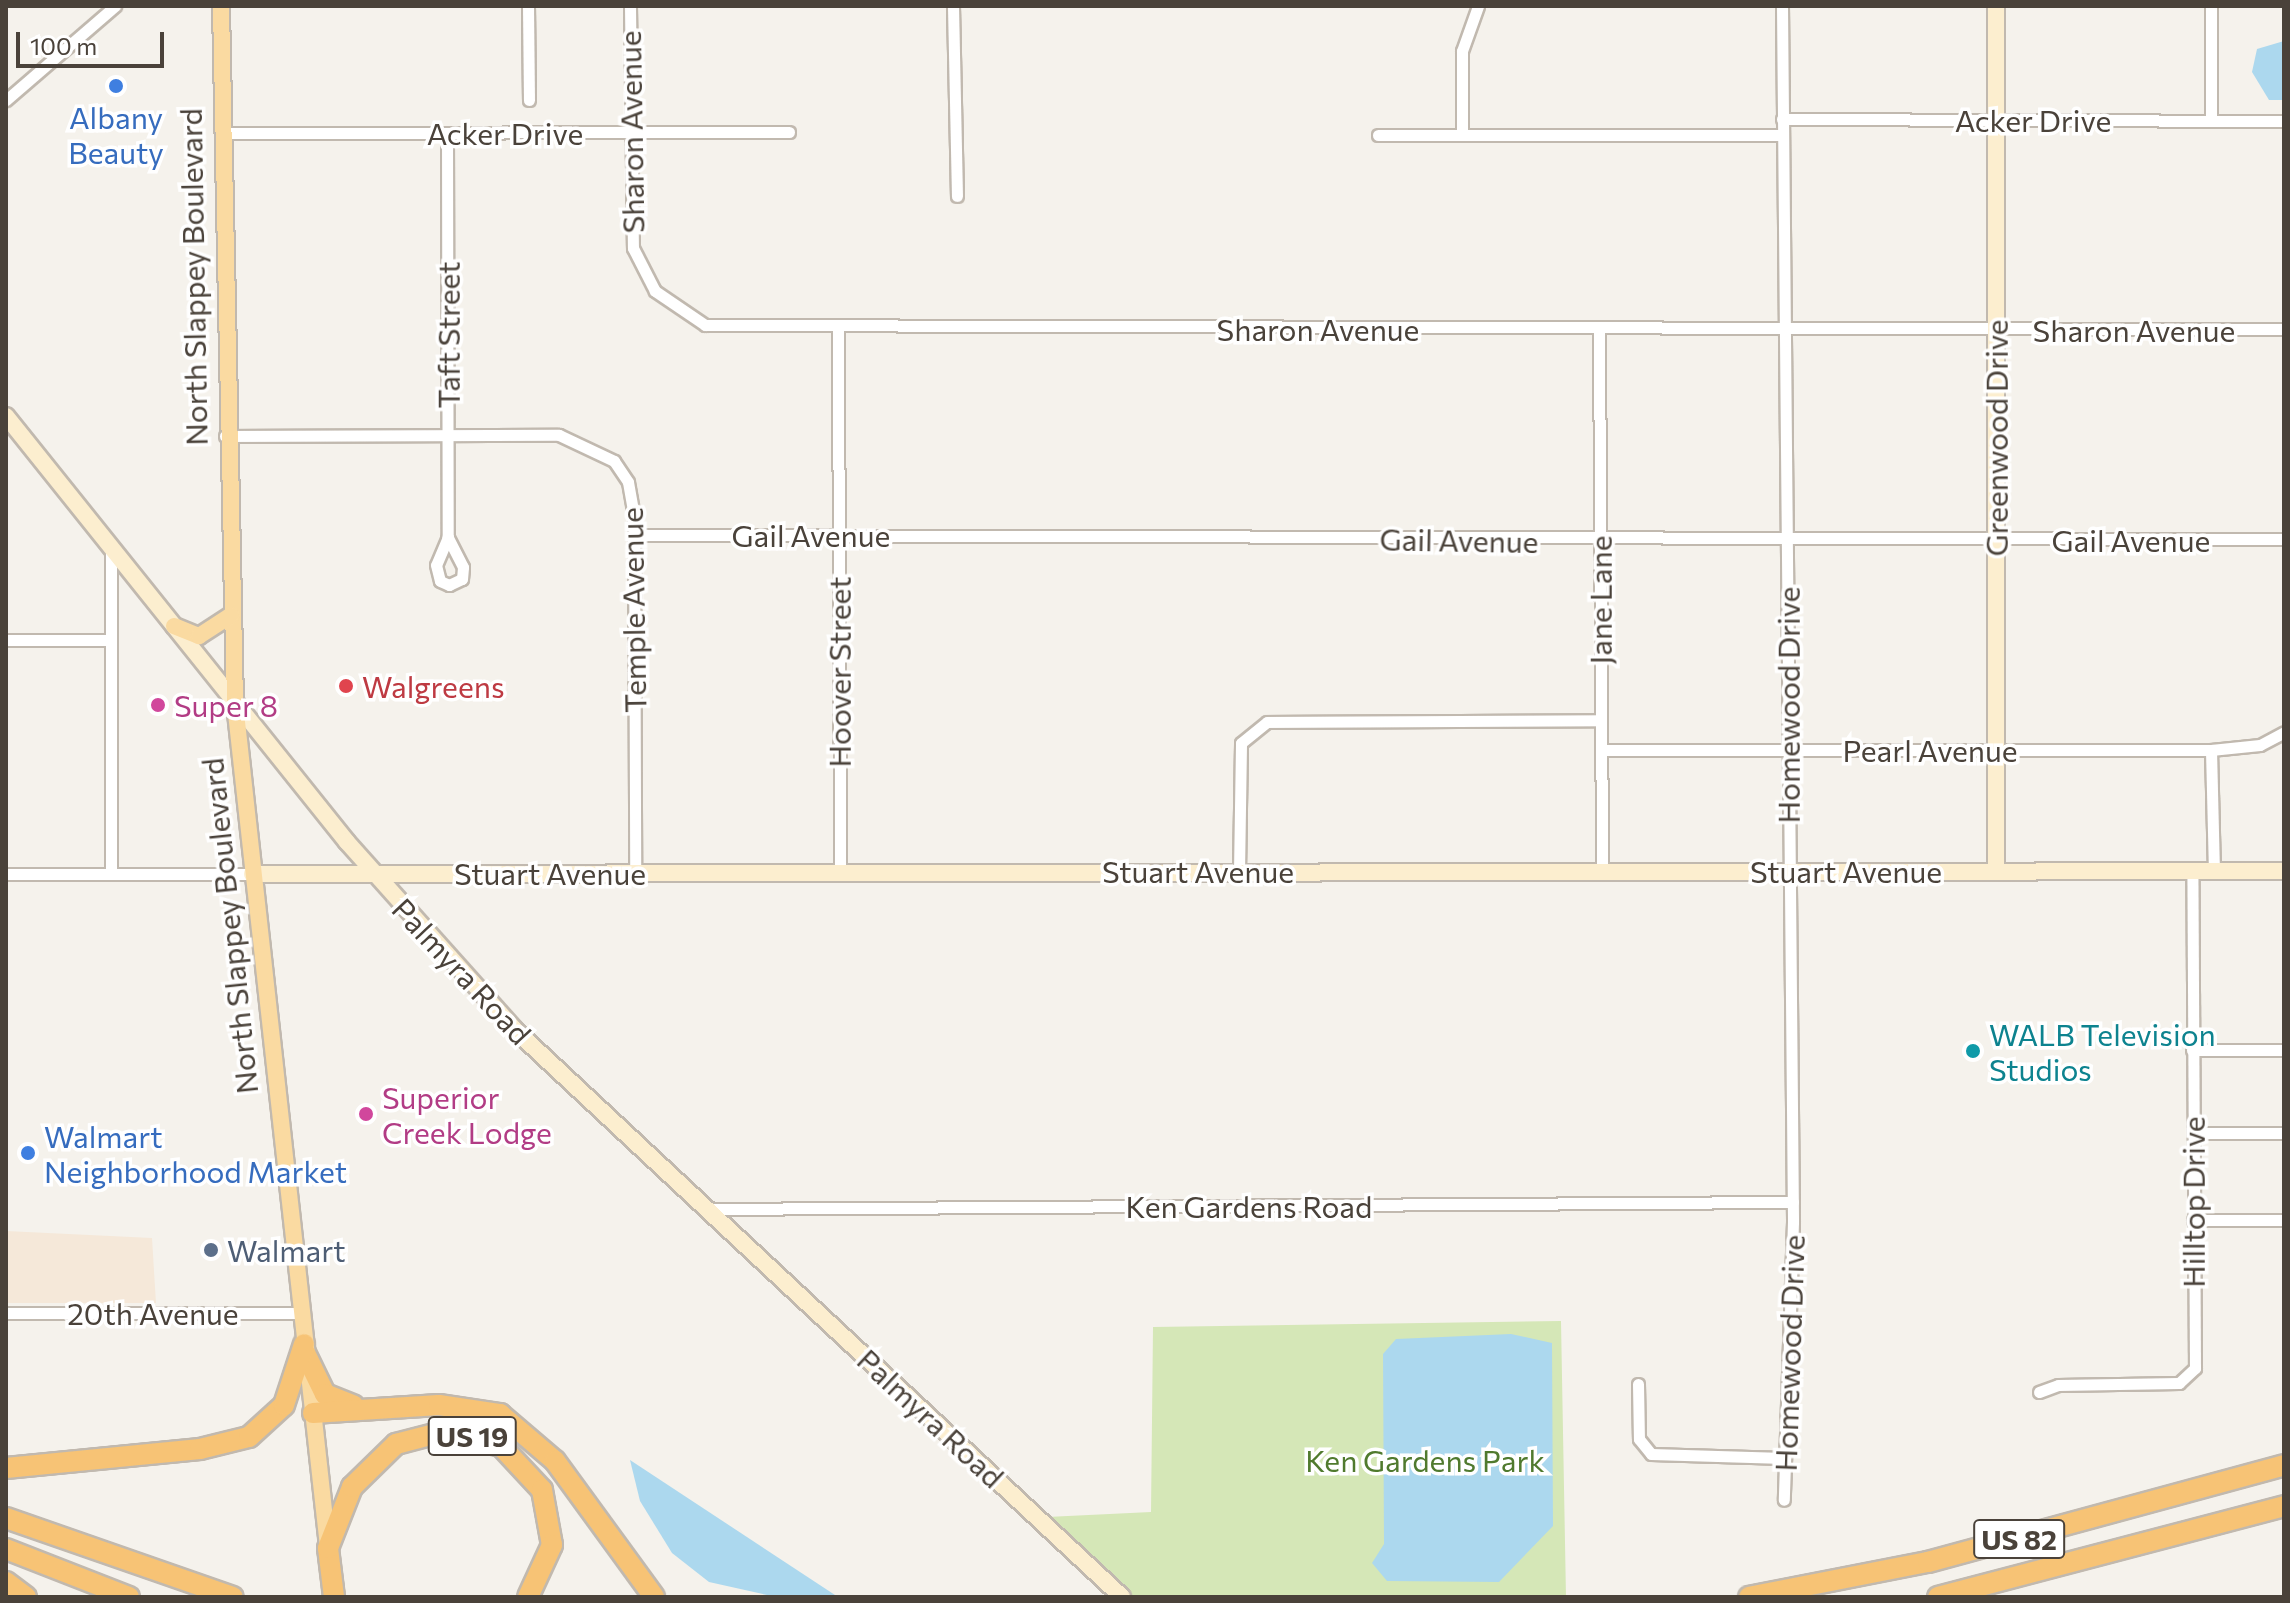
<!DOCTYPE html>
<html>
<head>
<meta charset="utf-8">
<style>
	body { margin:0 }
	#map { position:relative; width:2290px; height:1603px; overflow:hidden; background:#f5f2ec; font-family:Commissioner,sans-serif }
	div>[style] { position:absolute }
	.commercial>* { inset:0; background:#f5e8d9 }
	.green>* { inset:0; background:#d5e7b7 }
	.water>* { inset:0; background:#acd8ee }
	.roads { filter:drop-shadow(2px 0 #c1b9af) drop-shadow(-2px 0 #c1b9af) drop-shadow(0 2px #c1b9af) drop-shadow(0 -2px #c1b9af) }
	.street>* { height:11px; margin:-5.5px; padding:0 5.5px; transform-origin:5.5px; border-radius:5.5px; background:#fff }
	.secondary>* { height:16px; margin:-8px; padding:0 8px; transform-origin:8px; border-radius:8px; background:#fceecf }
	.primary>* { height:16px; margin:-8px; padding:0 8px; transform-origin:8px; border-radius:8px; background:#fadaa1 }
	.highway>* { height:20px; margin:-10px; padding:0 10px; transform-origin:10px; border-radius:10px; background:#f7c375 }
	.dots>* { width:22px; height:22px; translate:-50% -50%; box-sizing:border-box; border:4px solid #fff; border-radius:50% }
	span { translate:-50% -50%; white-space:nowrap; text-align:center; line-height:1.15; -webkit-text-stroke:7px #fff; paint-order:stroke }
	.shield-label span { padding:2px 6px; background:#fff; border:2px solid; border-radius:6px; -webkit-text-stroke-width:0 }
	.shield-label { font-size:28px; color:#4a423a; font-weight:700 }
	.shop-label { font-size:30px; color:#366cbe }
	.left { translate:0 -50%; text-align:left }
	.street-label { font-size:30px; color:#4a423a }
	.health-label { font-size:30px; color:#be3a42 }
	.hotel-label { font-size:30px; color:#b23c85 }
	.culture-label { font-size:30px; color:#0d838f }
	.service-label { font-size:30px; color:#4e5e75 }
	.park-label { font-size:30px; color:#507a2e }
	.frame { position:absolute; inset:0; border:8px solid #4a423a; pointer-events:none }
	.scale { position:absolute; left:16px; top:32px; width:148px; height:36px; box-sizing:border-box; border:4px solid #4a423a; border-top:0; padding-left:10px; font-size:24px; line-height:28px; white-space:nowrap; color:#4a423a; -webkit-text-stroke:6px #fff; paint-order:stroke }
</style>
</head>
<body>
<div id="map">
	<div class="commercial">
		<div style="clip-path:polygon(6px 1231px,152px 1238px,156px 1303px,6px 1303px)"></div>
	</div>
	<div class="green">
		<div style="clip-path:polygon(1561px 1321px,1566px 1597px,1133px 1597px,1047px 1517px,1151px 1512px,1153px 1327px)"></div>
	</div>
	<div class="water">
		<div style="clip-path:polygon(2284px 41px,2284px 100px,2269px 100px,2252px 72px,2257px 49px)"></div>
		<div style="clip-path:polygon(1511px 1334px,1552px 1343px,1553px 1526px,1499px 1582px,1387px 1581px,1372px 1563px,1384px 1544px,1383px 1354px,1396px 1339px)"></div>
		<div style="clip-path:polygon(630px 1460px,835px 1595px,767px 1595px,709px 1582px,672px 1553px,640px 1501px)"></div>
	</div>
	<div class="roads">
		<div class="street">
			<div style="left:528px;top:6px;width:94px;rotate:89.4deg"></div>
			<div style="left:630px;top:6px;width:242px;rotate:89.3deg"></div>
			<div style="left:633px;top:248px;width:48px;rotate:62.9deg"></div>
			<div style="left:655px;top:291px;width:60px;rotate:34.2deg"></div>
			<div style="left:705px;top:325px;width:1579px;rotate:0.15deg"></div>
			<div style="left:953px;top:6px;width:190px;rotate:88.8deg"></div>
			<div style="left:1782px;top:6px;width:1216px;rotate:89.48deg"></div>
			<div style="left:1793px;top:1222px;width:278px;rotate:91.9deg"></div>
			<div style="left:2211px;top:6px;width:115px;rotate:90deg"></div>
			<div style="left:6px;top:100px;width:144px;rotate:-40.8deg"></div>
			<div style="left:1782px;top:119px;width:502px;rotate:0.23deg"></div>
			<div style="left:222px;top:133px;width:567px;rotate:-0.1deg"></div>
			<div style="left:447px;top:133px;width:404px;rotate:89.9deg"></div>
			<div style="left:448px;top:537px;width:30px;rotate:113deg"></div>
			<div style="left:436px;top:565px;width:16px;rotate:76deg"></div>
			<div style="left:440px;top:581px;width:10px;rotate:24deg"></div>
			<div style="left:449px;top:585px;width:14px;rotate:-25deg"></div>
			<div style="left:462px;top:579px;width:12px;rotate:-85deg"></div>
			<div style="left:463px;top:567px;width:34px;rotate:-117deg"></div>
			<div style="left:1462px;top:134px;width:83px;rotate:-90deg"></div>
			<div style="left:1462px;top:51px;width:48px;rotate:-70.4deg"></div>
			<div style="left:1378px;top:135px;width:403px"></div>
			<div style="left:838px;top:329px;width:542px;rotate:89.79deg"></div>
			<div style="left:1599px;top:329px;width:542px;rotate:89.68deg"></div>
			<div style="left:225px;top:436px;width:334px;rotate:-0.2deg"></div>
			<div style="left:559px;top:435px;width:61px;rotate:25.3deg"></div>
			<div style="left:614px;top:461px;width:25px;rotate:56deg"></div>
			<div style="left:628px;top:482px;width:36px;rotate:80deg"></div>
			<div style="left:634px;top:517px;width:355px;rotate:89.8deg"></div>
			<div style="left:634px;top:535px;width:1650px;rotate:0.14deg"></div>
			<div style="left:111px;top:547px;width:327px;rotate:90deg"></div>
			<div style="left:6px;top:640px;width:104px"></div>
			<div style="left:1601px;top:750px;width:610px"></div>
			<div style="left:2211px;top:750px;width:49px;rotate:-5.8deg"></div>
			<div style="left:2260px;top:745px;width:27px;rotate:-28deg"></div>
			<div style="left:2211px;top:750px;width:121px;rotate:88.6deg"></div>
			<div style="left:1239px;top:872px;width:129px;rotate:-89.1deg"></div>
			<div style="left:1241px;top:743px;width:33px;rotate:-39deg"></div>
			<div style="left:1267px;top:722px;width:333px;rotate:-0.3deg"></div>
			<div style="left:6px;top:874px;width:246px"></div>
			<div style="left:2192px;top:1050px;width:92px"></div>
			<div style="left:2194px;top:1133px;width:90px"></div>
			<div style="left:706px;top:1209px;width:1087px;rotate:-0.37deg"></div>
			<div style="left:2193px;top:1220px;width:91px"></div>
			<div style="left:6px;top:1313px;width:294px"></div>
			<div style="left:1638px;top:1384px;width:55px;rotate:89deg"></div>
			<div style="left:1639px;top:1439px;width:19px;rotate:51deg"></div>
			<div style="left:1651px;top:1454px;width:133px;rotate:1.7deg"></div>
			<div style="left:2039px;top:1392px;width:20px;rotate:-20deg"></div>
			<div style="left:2058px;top:1385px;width:121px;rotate:-0.9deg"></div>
			<div style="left:2179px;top:1383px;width:22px;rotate:-43deg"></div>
			<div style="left:2195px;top:1368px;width:497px;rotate:-90.3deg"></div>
		</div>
		<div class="secondary">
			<div style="left:1996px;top:6px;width:865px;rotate:90deg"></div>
			<div style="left:6px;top:416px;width:546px;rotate:51.32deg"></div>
			<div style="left:347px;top:842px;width:251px;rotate:48.2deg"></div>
			<div style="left:514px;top:1029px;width:832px;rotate:43.05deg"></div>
			<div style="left:252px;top:874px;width:2032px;rotate:-0.08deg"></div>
		</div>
		<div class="primary">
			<div style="left:221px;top:6px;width:698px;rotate:88.85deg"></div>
			<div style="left:235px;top:704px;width:847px;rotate:83.7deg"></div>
			<div style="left:174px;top:626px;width:27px;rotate:22deg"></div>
			<div style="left:199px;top:636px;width:38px;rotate:-33deg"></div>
		</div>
		<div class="highway">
			<div style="left:305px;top:1353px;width:46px;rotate:64deg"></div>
			<div style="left:325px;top:1394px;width:31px;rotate:22deg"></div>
			<div style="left:313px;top:1413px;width:126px;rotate:-3.6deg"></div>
			<div style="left:439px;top:1405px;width:62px;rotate:8.4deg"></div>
			<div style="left:500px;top:1414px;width:72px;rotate:40.5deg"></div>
			<div style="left:555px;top:1461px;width:168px;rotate:53.9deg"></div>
			<div style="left:6px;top:1468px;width:195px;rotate:-5.6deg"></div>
			<div style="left:200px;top:1449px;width:50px;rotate:-13.8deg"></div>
			<div style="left:249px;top:1437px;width:47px;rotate:-42.4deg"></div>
			<div style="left:284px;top:1405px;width:64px;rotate:-71.8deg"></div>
			<div style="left:6px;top:1518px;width:240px;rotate:19.2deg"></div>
			<div style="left:6px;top:1549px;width:132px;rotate:21.3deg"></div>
			<div style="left:6px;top:1582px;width:25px;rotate:37deg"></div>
			<div style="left:334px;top:1597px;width:49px;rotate:-97deg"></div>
			<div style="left:328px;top:1548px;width:66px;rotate:-68.5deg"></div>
			<div style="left:352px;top:1487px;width:62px;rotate:-44.3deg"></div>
			<div style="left:396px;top:1444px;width:48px;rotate:-14.6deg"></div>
			<div style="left:442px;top:1432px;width:61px;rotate:13.3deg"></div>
			<div style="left:501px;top:1446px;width:60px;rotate:47deg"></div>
			<div style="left:542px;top:1490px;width:56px;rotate:79.7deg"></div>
			<div style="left:552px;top:1545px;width:57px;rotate:114.8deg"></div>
			<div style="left:1749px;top:1597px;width:182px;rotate:-11.1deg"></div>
			<div style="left:1928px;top:1562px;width:369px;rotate:-15.2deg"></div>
			<div style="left:1938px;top:1597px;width:358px;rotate:-14.7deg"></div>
		</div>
	</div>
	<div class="dots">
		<div style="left:116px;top:86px;background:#3f7fe0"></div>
		<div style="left:346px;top:686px;background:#e0444e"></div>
		<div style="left:158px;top:705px;background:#d1479c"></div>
		<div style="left:1973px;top:1051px;background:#0f9aa8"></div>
		<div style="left:366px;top:1114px;background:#d1479c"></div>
		<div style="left:28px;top:1153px;background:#3f7fe0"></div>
		<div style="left:211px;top:1250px;background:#5c6f8a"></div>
	</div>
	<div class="shield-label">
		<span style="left:472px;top:1436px">US 19</span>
		<span style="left:2019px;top:1539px">US 82</span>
	</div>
	<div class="shop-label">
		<span style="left:116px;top:134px">Albany<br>Beauty</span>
		<span class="left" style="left:44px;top:1153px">Walmart<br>Neighborhood Market</span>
	</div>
	<div class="street-label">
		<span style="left:2033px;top:120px">Acker Drive</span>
		<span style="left:631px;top:132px;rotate:-91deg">Sharon Avenue</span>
		<span style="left:505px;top:133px">Acker Drive</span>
		<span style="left:193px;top:277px;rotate:-91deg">North Slappey Boulevard</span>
		<span style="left:1318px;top:329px">Sharon Avenue</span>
		<span style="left:2134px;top:330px">Sharon Avenue</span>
		<span style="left:448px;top:335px;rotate:-90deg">Taft Street</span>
		<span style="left:1996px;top:438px;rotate:-90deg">Greenwood Drive</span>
		<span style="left:811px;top:535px">Gail Avenue</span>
		<span style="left:1459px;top:540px;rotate:1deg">Gail Avenue</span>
		<span style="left:2131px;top:540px">Gail Avenue</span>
		<span style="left:1600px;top:600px;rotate:-90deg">Jane Lane</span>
		<span style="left:633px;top:610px;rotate:-91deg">Temple Avenue</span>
		<span style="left:839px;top:672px;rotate:-90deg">Hoover Street</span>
		<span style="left:1788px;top:705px;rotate:-90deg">Homewood Drive</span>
		<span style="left:1930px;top:750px">Pearl Avenue</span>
		<span style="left:1198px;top:871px">Stuart Avenue</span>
		<span style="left:1846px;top:871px">Stuart Avenue</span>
		<span style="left:550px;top:873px">Stuart Avenue</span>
		<span style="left:229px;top:926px;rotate:-96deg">North Slappey Boulevard</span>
		<span style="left:462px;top:971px;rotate:47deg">Palmyra Road</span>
		<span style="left:2193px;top:1202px;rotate:-90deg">Hilltop Drive</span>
		<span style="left:1249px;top:1206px">Ken Gardens Road</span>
		<span style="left:153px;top:1313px">20th Avenue</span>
		<span style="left:1789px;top:1353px;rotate:-88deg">Homewood Drive</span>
		<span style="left:931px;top:1418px;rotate:43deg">Palmyra Road</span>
	</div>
	<div class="health-label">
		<span class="left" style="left:362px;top:686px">Walgreens</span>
	</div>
	<div class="hotel-label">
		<span class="left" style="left:174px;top:705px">Super 8</span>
		<span class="left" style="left:382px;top:1114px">Superior<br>Creek Lodge</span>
	</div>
	<div class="culture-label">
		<span class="left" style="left:1989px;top:1051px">WALB Television<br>Studios</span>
	</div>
	<div class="service-label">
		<span class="left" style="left:227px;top:1250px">Walmart</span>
	</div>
	<div class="park-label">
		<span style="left:1425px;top:1460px">Ken Gardens Park</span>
	</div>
	<div class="frame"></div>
	<div class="scale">100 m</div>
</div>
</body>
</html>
